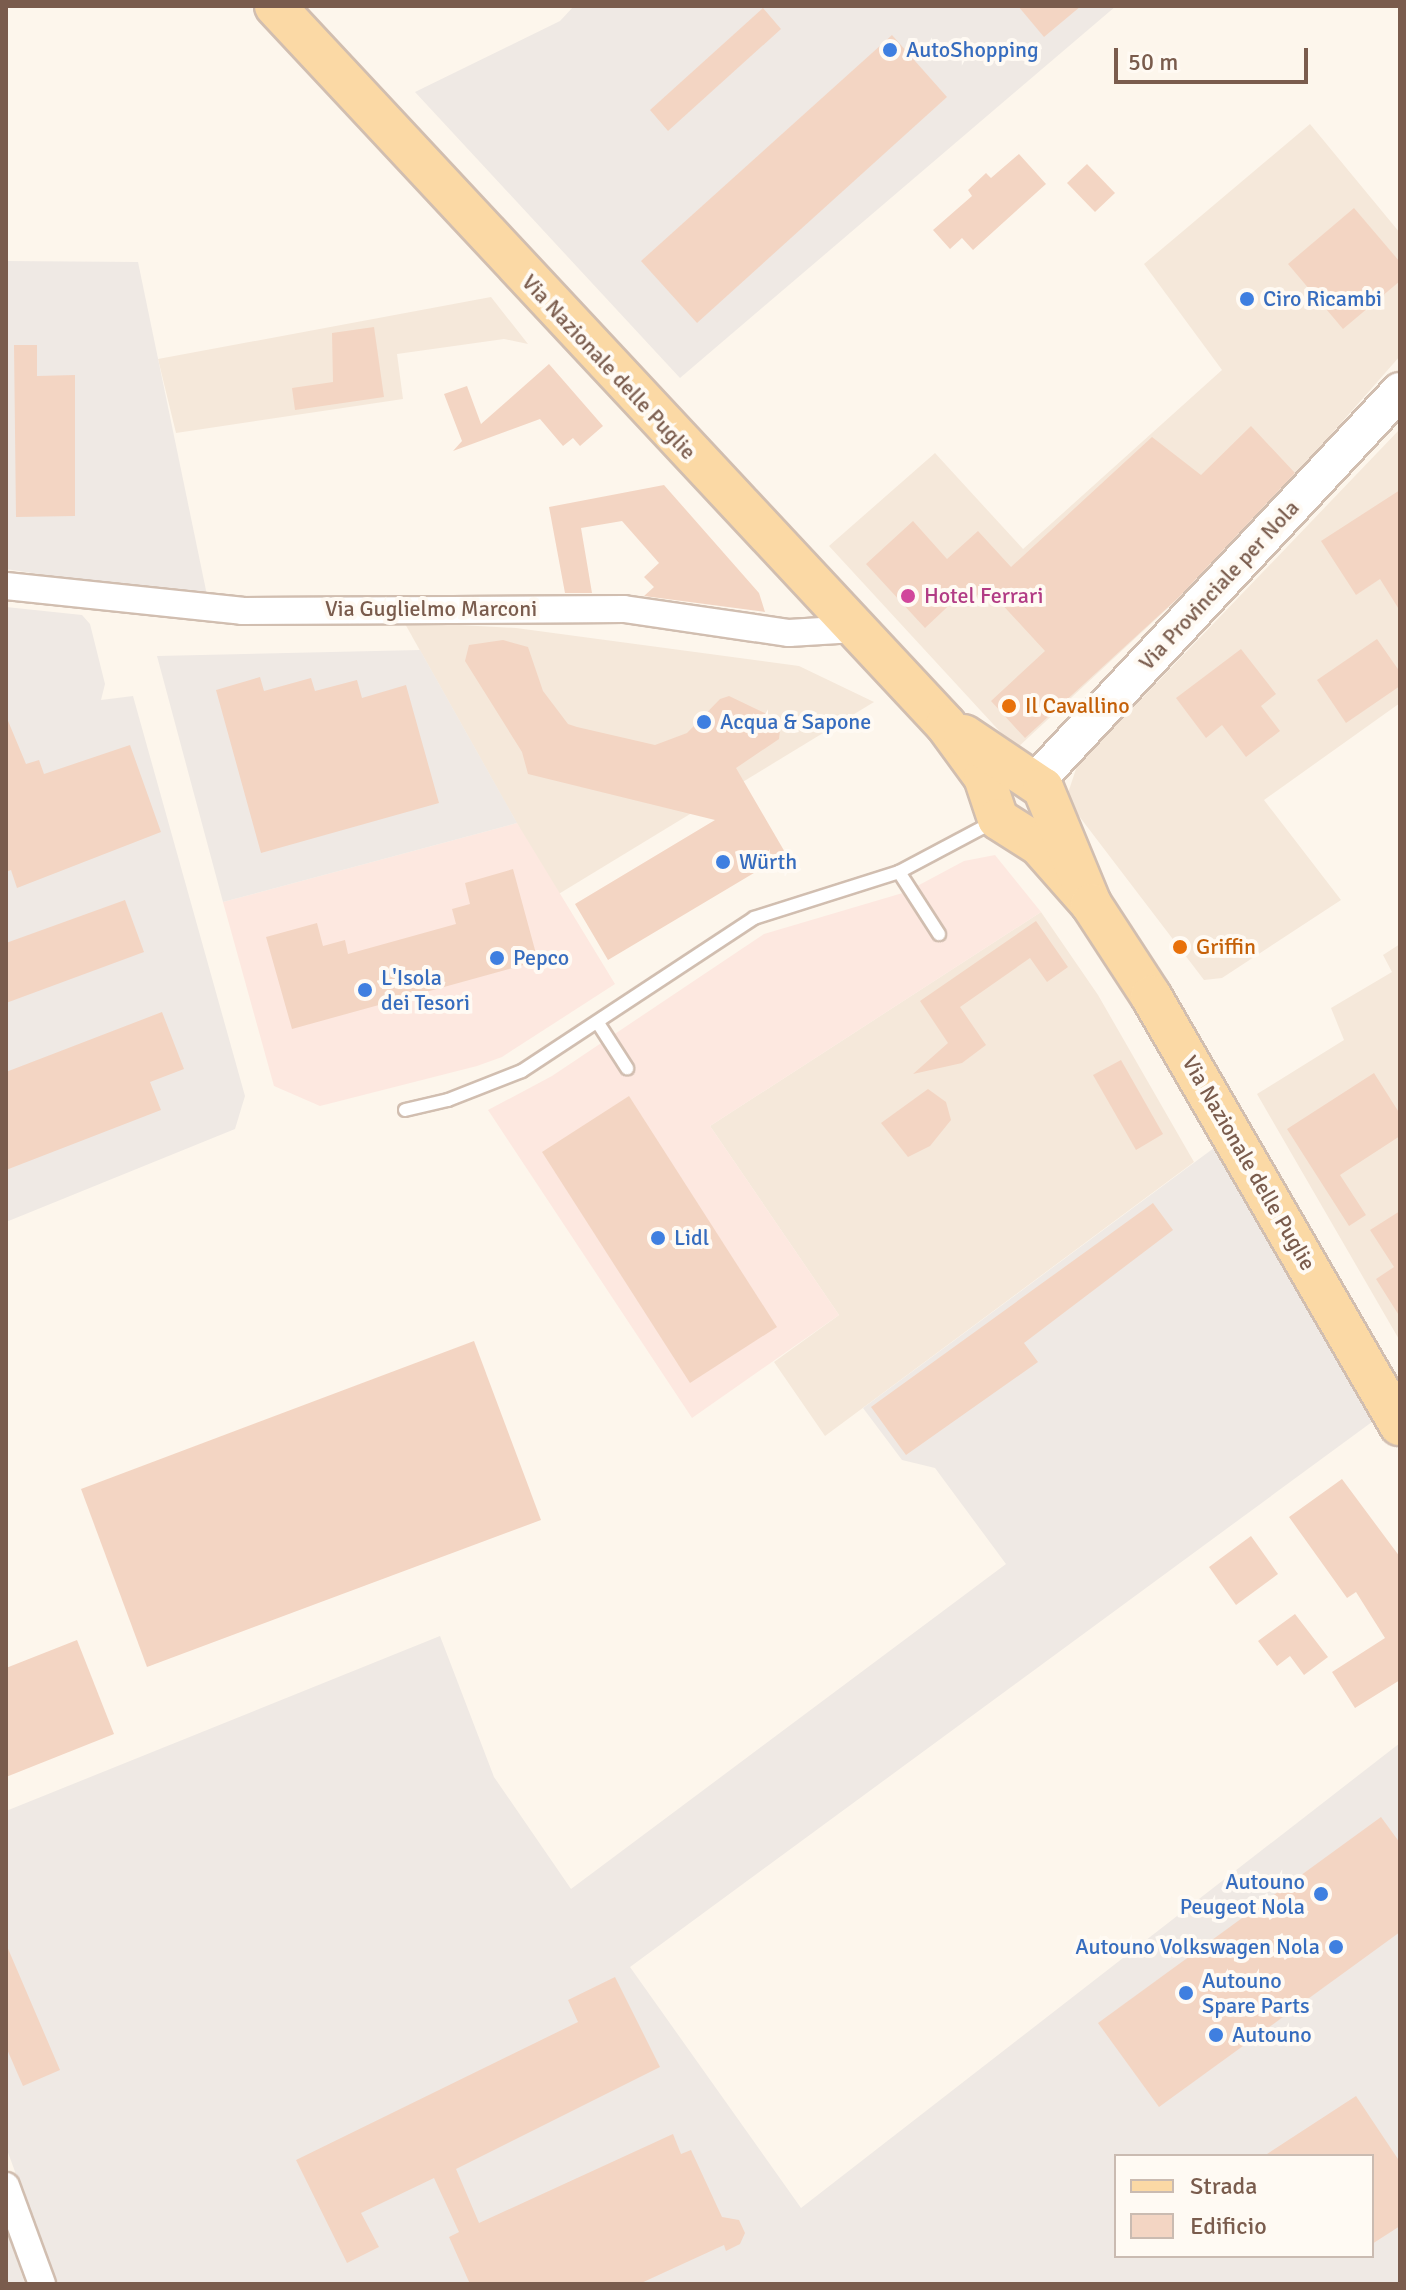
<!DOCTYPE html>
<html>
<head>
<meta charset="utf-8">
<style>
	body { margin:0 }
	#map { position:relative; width:1406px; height:2290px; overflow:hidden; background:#fdf6ec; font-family:Signika,sans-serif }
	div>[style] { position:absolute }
	.residential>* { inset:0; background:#f5e8da }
	.commercial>* { inset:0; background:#fde8e0 }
	.industrial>* { inset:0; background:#efe9e4 }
	.building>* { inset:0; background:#f3d5c3 }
	.roads { filter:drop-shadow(2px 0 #d1beb0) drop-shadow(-2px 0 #d1beb0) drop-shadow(0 2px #d1beb0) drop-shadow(0 -2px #d1beb0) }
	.lane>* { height:12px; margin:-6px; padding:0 6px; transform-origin:6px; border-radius:6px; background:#fff }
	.street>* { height:26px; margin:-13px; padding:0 13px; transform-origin:13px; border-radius:13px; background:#fff }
	.secondary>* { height:36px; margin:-18px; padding:0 18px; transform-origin:18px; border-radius:18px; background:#fff }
	.primary>* { height:40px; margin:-20px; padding:0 20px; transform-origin:20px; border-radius:20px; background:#fbd9a5 }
	.dots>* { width:22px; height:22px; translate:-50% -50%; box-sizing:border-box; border:4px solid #fffaf3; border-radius:50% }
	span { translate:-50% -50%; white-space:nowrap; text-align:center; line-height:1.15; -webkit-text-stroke:8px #fffaf3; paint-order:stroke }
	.shop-label { font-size:22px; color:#366cbe }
	.left { translate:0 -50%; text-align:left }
	.right { translate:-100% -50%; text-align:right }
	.street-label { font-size:22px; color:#7a5c4d }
	.hotel-label { font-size:22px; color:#b23c85 }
	.food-label { font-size:22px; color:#c56008 }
	.frame { position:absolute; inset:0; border:8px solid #7a5c4d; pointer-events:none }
	.legend { position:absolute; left:1114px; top:2154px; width:260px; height:104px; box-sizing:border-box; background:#fffaf3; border:2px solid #cabbb1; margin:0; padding:10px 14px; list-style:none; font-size:24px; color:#7a5c4d }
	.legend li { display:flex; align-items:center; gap:16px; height:40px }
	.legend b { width:40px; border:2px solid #cabbb1 }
	.scale { position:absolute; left:1114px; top:48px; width:194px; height:36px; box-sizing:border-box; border:4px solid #7a5c4d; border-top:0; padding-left:10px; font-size:24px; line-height:28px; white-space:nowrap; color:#7a5c4d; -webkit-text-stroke:6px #fffaf3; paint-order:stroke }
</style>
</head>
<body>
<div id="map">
	<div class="residential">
		<div style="clip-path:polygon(1310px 124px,1400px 233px,1400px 356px,1226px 554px,1016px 749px,829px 546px,935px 453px,1023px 549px,1222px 370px,1144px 264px)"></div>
		<div style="clip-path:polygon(491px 297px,528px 344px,504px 339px,397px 354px,403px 399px,176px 433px,158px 359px)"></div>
		<div style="clip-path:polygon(1400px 429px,1400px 703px,1264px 800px,1341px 900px,1222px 978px,1204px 980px,1066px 799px,1077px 766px)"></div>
		<div style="clip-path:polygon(404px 622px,516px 628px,799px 666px,874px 702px,557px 895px)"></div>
		<div style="clip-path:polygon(1041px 912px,1098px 995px,1194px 1162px,825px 1436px,774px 1362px,839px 1315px,710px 1126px)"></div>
		<div style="clip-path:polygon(1400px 944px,1400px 1341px,1257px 1094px,1344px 1040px,1331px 1008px,1392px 972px,1383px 955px)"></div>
	</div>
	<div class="commercial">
		<div style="clip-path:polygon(517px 823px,615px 984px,502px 1057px,477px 1066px,320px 1106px,274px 1086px,223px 902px)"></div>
		<div style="clip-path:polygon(995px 855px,1041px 912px,710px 1126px,839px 1315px,692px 1418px,488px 1110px,552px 1076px,764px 934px,906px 892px,964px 861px)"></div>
	</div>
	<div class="industrial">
		<div style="clip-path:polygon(574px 6px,1116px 6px,680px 378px,415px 92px,560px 21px)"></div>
		<div style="clip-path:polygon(6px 261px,138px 262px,208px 600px,6px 569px)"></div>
		<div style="clip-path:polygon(6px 607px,82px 615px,90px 624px,105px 684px,101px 700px,133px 696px,245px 1096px,235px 1129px,6px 1222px)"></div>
		<div style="clip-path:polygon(420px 650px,517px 823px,223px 902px,157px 656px)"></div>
		<div style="clip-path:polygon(evenodd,1222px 1142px,1376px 1419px,630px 1967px,801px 2208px,1400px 1743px,1400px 2284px,56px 2284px,6px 2147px,6px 1811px,440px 1636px,494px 1777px,571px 1889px,1006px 1564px,935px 1468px,902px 1460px,863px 1408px,1222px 1142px,1116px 2156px,1372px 2156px,1372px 2256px,1116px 2256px,1116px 2156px)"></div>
		<div style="clip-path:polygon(6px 2228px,25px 2284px,6px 2284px)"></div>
	</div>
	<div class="building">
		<div style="clip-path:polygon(1018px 6px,1081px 6px,1044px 37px)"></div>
		<div style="clip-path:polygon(763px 8px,781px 29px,668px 131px,650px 110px)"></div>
		<div style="clip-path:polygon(892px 35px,947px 97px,697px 323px,641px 261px)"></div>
		<div style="clip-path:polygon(1019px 154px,1046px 184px,973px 250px,962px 238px,950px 249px,933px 230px,972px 196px,968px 190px,986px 173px,991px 178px)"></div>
		<div style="clip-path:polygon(1087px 164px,1115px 193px,1095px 212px,1067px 183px)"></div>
		<div style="clip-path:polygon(1354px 208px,1400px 262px,1400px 281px,1343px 329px,1288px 264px)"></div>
		<div style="clip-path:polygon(374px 327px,384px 397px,295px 410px,292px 388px,333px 382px,332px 333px)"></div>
		<div style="clip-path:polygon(14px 345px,37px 345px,37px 376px,75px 375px,75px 516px,16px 517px)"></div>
		<div style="clip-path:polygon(549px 364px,603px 426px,580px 446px,573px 438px,563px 446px,540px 419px,453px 451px,462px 441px,444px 394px,467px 386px,481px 424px)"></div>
		<div style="clip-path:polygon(1251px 426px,1295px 473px,1179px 597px,1025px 738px,991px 701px,1045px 651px,986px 587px,968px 604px,960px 595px,925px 628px,866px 564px,913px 521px,947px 559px,978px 531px,1011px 567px,1152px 437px,1201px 475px)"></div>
		<div style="clip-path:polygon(664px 485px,759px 593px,765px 612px,644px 596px,654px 587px,644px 577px,659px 563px,622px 521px,581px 528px,592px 593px,565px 593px,549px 507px)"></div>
		<div style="clip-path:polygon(1400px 490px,1400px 611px,1380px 579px,1356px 595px,1321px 541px)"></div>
		<div style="clip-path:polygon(1377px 639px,1400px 672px,1400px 686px,1346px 723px,1317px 680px)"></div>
		<div style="clip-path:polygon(503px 640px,528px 647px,543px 691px,568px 724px,577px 727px,655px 745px,687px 733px,720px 699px,729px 696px,771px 716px,780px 730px,779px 739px,736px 768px,786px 854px,608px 960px,575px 904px,715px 820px,528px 774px,522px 752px,465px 661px,469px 645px)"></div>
		<div style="clip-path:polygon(1241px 649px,1276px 694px,1261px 706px,1280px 731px,1246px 757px,1222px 725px,1206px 738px,1176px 698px)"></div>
		<div style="clip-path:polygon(260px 677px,264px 691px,311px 678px,315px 691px,357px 680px,362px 698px,406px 685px,439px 803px,261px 853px,216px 690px)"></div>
		<div style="clip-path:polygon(6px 716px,26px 764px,39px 760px,44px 774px,130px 745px,161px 832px,17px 888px,11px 870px,6px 872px)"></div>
		<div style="clip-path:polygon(513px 869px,538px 961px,292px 1029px,266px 937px,317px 923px,323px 946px,345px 940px,348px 954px,456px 924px,452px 909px,470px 904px,465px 883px)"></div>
		<div style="clip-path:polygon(125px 900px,144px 952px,6px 1003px,6px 943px)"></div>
		<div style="clip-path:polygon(1036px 921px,1068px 967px,1047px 982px,1030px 958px,960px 1007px,986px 1045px,962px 1063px,913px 1074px,948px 1043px,920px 1001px)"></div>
		<div style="clip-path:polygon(162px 1012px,184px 1069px,150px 1082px,161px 1110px,6px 1170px,6px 1072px)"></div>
		<div style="clip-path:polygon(1121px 1060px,1163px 1134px,1136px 1150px,1093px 1075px)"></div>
		<div style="clip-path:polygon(1374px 1073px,1400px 1114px,1400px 1136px,1340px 1175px,1366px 1215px,1349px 1226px,1287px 1129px)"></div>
		<div style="clip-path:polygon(928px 1089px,946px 1102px,951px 1120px,930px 1146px,908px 1157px,881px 1123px)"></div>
		<div style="clip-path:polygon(629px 1096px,777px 1327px,690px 1383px,542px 1152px)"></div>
		<div style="clip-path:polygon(1153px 1203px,1173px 1230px,1024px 1343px,1038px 1362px,906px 1455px,871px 1407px)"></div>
		<div style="clip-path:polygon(1400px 1211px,1400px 1317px,1376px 1279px,1394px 1267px,1370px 1230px)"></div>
		<div style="clip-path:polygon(474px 1341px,541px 1520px,147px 1667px,81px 1489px)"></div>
		<div style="clip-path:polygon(1342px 1479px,1400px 1557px,1400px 1680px,1355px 1708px,1332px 1672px,1385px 1638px,1356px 1592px,1347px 1598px,1289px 1517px)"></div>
		<div style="clip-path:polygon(1251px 1536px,1278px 1574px,1236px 1605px,1209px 1567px)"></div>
		<div style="clip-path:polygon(1295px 1614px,1328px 1657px,1304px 1675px,1290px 1656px,1277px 1666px,1258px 1641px)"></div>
		<div style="clip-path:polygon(77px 1640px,114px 1734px,6px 1777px,6px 1668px)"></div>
		<div style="clip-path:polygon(1381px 1817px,1400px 1843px,1400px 1932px,1159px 2107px,1098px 2023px)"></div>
		<div style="clip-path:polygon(6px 1944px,60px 2070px,23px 2086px,6px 2047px)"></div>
		<div style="clip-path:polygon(615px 1977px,660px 2067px,456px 2169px,479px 2223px,673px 2134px,681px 2154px,691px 2150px,722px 2217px,739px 2220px,745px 2233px,740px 2244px,726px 2251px,724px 2245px,639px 2284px,470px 2284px,449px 2237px,459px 2232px,434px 2178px,361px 2213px,379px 2247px,347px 2263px,296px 2160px,578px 2022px,568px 2000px)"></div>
		<div style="clip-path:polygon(1356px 2096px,1400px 2162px,1400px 2226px,1372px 2244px,1372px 2156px,1264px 2156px)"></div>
	</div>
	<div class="roads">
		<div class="lane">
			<div style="left:899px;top:872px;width:74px;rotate:57.2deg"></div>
			<div style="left:598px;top:1023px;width:54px;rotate:57.2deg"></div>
			<div style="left:405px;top:1110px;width:44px;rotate:-13.1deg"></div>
			<div style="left:448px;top:1100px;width:79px;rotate:-21.4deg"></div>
			<div style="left:522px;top:1071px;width:278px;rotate:-33.4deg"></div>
			<div style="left:754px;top:918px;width:152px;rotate:-17.6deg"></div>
			<div style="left:899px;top:872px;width:109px;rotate:-28deg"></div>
		</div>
		<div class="street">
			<div style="left:6px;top:586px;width:237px;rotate:6deg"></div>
			<div style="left:242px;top:611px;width:382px;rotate:-0.3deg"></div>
			<div style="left:624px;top:609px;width:167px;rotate:8.3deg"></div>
			<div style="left:789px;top:633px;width:66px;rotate:-3.5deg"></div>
			<div style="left:6px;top:2186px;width:104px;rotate:69.8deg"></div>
		</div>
		<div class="secondary">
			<div style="left:1037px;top:780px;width:532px;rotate:-46.98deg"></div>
		</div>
		<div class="primary">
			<div style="left:275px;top:6px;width:983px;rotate:46.98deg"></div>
			<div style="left:946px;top:725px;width:64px;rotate:53.8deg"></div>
			<div style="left:984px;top:777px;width:44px;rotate:71.6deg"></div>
			<div style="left:998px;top:819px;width:49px;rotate:32.4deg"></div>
			<div style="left:1039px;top:845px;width:79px;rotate:48.6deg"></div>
			<div style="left:964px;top:735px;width:95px;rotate:33.9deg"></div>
			<div style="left:1043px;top:788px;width:126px;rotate:67.5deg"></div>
			<div style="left:1091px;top:904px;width:110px;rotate:56.9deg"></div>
			<div style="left:1151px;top:996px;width:496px;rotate:59.9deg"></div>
		</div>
	</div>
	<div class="dots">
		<div style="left:890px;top:50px;background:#3f7fe0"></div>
		<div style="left:1247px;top:299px;background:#3f7fe0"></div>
		<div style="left:908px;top:596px;background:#d1479c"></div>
		<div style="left:1009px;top:706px;background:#e8710a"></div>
		<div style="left:704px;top:722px;background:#3f7fe0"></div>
		<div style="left:723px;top:862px;background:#3f7fe0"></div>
		<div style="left:1180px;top:947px;background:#e8710a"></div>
		<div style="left:497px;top:958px;background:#3f7fe0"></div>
		<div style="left:365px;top:990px;background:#3f7fe0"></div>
		<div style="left:658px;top:1238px;background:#3f7fe0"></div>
		<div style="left:1321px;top:1894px;background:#3f7fe0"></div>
		<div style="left:1336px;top:1947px;background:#3f7fe0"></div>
		<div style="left:1186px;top:1993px;background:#3f7fe0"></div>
		<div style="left:1216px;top:2035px;background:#3f7fe0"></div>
	</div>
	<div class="shop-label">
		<span class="left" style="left:906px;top:50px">AutoShopping</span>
		<span class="left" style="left:1263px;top:299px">Ciro Ricambi</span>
		<span class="left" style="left:720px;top:722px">Acqua &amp; Sapone</span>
		<span class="left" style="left:739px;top:862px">Würth</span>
		<span class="left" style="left:513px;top:958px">Pepco</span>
		<span class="left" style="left:381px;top:990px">L'Isola<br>dei Tesori</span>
		<span class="left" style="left:674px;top:1238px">Lidl</span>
		<span class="right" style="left:1305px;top:1894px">Autouno<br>Peugeot Nola</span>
		<span class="right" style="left:1320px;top:1947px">Autouno Volkswagen Nola</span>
		<span class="left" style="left:1202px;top:1993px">Autouno<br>Spare Parts</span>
		<span class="left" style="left:1232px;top:2035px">Autouno</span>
	</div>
	<div class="street-label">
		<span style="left:609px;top:367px;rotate:47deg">Via Nazionale delle Puglie</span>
		<span style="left:1219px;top:585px;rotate:-47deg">Via Provinciale per Nola</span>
		<span style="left:431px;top:609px">Via Guglielmo Marconi</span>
		<span style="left:1249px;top:1163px;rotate:60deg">Via Nazionale delle Puglie</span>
	</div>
	<div class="hotel-label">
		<span class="left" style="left:924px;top:596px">Hotel Ferrari</span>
	</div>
	<div class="food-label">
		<span class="left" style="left:1025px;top:706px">Il Cavallino</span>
		<span class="left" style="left:1196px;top:947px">Griffin</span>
	</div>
	<div class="frame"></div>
	<ul class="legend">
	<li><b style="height:10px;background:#fbd9a5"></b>Strada</li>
	<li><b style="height:22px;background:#f3d5c3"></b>Edificio</li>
	</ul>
	<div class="scale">50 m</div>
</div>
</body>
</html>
